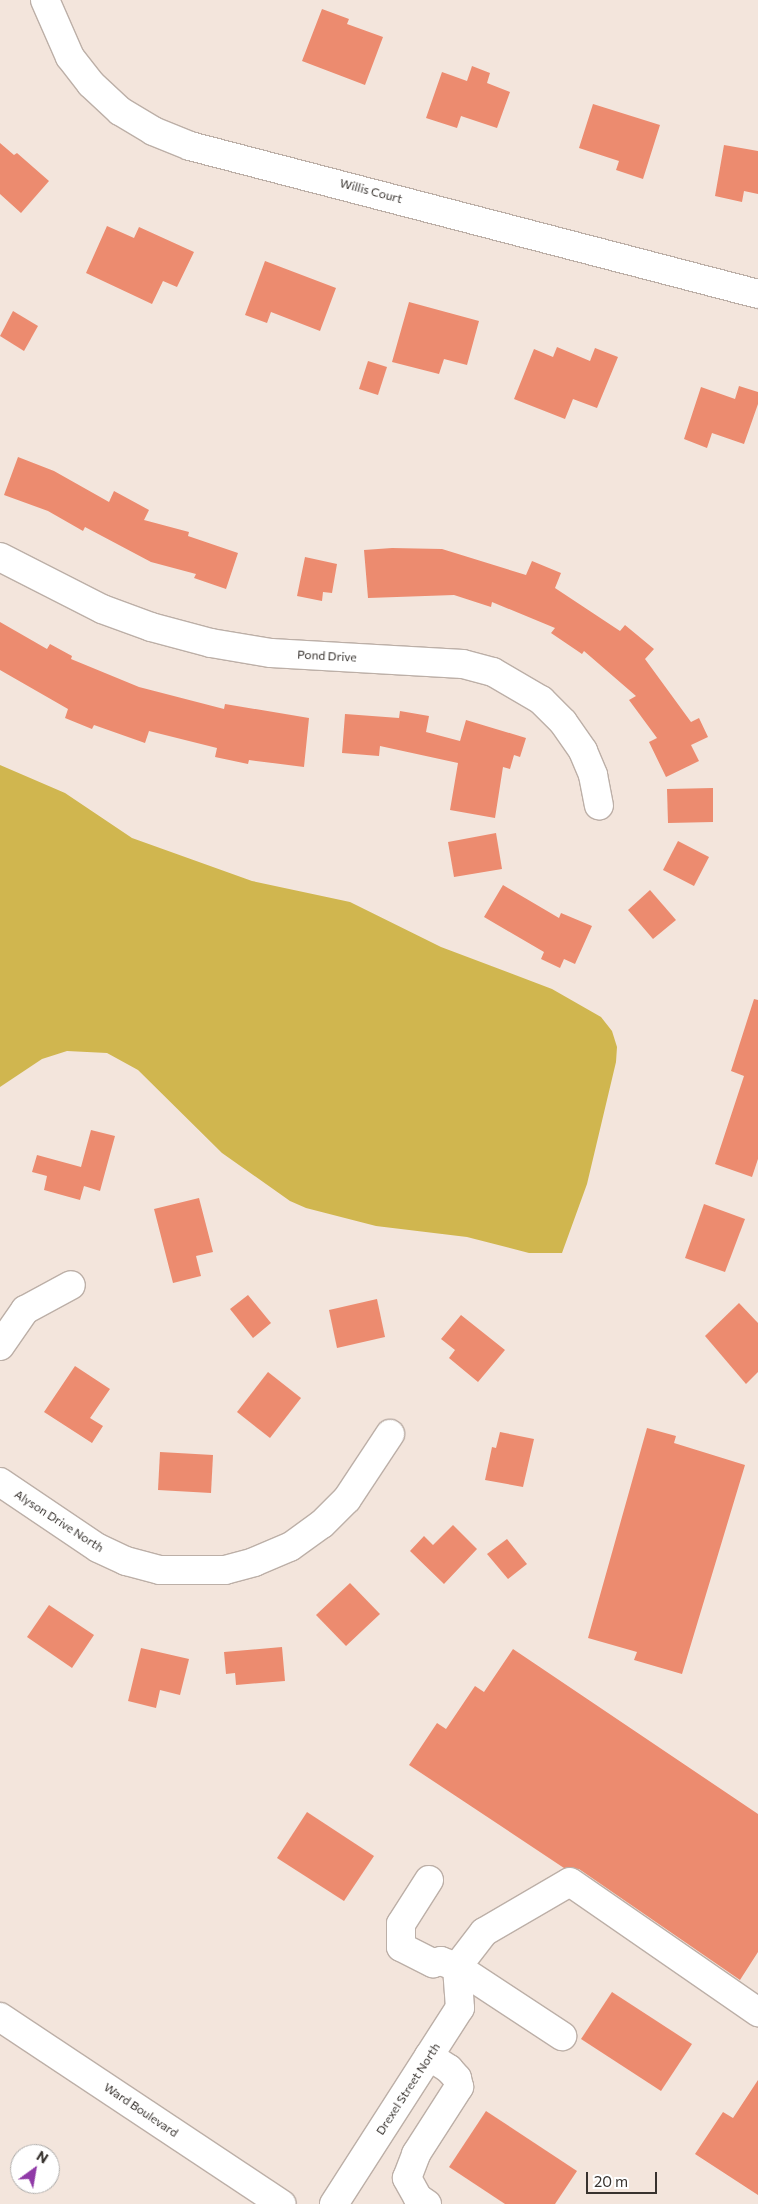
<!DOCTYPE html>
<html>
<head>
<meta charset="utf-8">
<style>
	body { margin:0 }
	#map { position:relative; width:758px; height:2204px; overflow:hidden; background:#f3e5dc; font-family:Commissioner,sans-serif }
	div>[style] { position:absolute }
	.water>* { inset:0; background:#d0b64f }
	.building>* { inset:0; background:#ec8b6f }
	.roads { filter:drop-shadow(1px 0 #bcafa7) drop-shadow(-1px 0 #bcafa7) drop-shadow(0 1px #bcafa7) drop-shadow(0 -1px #bcafa7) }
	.minor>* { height:28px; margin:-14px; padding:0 14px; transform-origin:14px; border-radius:14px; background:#fff }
	.major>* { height:28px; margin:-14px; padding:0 14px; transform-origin:14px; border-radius:14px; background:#fff }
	span { translate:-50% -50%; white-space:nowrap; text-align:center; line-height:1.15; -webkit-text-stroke:5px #fff; paint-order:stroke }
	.street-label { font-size:12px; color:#37322e }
	.north { position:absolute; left:10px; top:2144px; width:50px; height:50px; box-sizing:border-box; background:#fff; border:1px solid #afadab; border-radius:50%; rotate:32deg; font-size:14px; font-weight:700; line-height:20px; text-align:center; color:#37322e }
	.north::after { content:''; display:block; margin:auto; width:18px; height:22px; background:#903aa7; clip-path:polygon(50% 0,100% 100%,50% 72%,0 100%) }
	.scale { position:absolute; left:586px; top:2172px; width:71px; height:22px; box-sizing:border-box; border:2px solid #37322e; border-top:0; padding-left:6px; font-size:15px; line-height:18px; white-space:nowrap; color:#37322e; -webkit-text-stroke:4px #fff; paint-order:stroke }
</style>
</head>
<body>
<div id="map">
	<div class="water">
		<div style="clip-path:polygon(0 765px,65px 793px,132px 838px,252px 881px,350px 902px,441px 947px,552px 989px,601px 1017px,612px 1031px,617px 1047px,616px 1062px,587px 1184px,562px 1253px,529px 1253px,467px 1237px,376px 1226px,306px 1208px,290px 1201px,222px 1153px,138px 1070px,107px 1053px,67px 1051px,42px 1059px,0 1087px)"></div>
	</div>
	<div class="building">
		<div style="clip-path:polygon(322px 9px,349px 19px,347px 24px,383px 37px,365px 85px,302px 61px)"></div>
		<div style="clip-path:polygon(472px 66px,490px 73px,487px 83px,510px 92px,497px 128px,461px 116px,457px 128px,426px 118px,442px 72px,467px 81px)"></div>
		<div style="clip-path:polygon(593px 104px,660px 125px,643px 179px,616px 170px,619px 161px,579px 148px)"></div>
		<div style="clip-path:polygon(0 143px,14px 155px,17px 153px,49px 181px,21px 213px,0 194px)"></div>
		<div style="clip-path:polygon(724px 145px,758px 151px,758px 194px,744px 191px,742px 202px,715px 196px)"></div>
		<div style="clip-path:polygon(107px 226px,134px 238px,139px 227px,194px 252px,177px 287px,163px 281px,152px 304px,86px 273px)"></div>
		<div style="clip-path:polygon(265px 261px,336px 288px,320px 331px,271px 312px,267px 323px,245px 315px)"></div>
		<div style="clip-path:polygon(409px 302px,479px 321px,467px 365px,444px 359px,439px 374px,392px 362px)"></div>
		<div style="clip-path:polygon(13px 311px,38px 326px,24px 351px,0 336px)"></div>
		<div style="clip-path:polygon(557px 347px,590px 361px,595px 348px,618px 357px,597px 408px,573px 399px,565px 419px,514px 399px,534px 349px,553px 357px)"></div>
		<div style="clip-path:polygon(368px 361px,387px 367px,378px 395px,359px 389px)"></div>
		<div style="clip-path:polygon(739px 386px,758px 392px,758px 404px,744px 444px,712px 433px,707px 448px,684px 439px,701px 387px,735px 399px)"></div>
		<div style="clip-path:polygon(18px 457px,54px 471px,109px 502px,114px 491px,149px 510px,144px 520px,189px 532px,188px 536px,238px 553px,226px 589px,194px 578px,196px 574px,151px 562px,85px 527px,83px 531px,48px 511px,4px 495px)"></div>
		<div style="clip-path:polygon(392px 548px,442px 549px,526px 575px,532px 561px,561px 573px,555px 588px,620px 631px,625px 625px,654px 649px,645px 659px,691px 722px,699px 718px,708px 737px,691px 745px,699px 761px,666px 777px,649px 742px,657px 738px,629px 700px,636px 696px,584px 651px,582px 654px,551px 633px,555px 628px,492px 602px,491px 607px,454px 595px,368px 598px,364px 550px)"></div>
		<div style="clip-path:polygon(305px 557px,337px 564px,332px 593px,323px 592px,322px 601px,297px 596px)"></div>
		<div style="clip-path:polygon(0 622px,47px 649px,50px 644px,72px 656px,71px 659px,139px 687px,224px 709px,225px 704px,309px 718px,304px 767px,249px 760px,248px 764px,215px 757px,217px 748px,149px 731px,145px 743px,94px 725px,92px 729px,65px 718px,68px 709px,0 670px)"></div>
		<div style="clip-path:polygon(400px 711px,429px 716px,426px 732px,460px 741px,466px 720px,526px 738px,520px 757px,514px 755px,510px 769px,503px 767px,495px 818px,450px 810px,458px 763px,380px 746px,379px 756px,342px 753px,345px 714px,399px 718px)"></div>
		<div style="clip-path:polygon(713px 788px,713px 822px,668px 823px,667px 789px)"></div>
		<div style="clip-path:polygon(496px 833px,502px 869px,454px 877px,448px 842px)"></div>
		<div style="clip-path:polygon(678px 841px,709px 857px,694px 886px,663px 870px)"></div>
		<div style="clip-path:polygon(503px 885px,559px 918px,561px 913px,592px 926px,575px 964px,564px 959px,560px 968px,541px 959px,544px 952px,484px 917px)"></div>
		<div style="clip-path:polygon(650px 890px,676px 920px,653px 939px,628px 910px)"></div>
		<div style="clip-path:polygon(754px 999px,758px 1000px,758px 1159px,752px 1177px,715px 1164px,744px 1076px,731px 1071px)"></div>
		<div style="clip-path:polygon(91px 1130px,115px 1136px,100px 1191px,84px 1186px,80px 1200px,44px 1190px,47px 1176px,32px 1172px,37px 1155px,81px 1167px)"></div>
		<div style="clip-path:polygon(199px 1198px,213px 1252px,196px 1256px,201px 1276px,173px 1283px,154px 1209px)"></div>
		<div style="clip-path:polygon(704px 1204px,745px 1219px,725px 1272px,685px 1258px)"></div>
		<div style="clip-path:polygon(248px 1295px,271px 1323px,253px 1338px,230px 1309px)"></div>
		<div style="clip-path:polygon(377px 1299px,385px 1337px,337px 1348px,329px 1310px)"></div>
		<div style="clip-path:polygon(739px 1303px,758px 1323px,758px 1372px,746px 1384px,705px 1336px)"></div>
		<div style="clip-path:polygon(461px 1315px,505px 1350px,478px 1382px,449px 1358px,455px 1350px,441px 1339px)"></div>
		<div style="clip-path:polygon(75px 1366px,110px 1389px,90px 1418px,103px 1426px,92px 1443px,44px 1412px)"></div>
		<div style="clip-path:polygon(268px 1372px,301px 1398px,270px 1438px,237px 1412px)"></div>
		<div style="clip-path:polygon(647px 1428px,676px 1436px,674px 1443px,745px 1465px,682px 1674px,634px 1660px,637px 1652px,588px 1638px)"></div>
		<div style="clip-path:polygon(500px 1432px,534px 1439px,523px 1487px,485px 1480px,492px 1447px,496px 1448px)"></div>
		<div style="clip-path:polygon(160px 1452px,213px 1455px,211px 1493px,158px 1490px)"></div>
		<div style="clip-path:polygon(453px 1525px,477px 1549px,444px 1584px,410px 1551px,424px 1536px,433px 1545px)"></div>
		<div style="clip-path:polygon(507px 1539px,527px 1564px,508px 1579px,487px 1554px)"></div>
		<div style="clip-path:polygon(350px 1583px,380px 1614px,346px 1646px,316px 1615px)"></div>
		<div style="clip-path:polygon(49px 1605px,94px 1635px,72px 1668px,27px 1637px)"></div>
		<div style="clip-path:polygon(282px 1647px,285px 1681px,236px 1685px,235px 1673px,226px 1674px,224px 1652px)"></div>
		<div style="clip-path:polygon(141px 1648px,189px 1659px,180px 1695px,160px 1690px,156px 1708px,128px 1701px)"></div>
		<div style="clip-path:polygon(513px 1649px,758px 1814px,758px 1952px,740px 1980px,579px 1869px,564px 1868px,409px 1765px,437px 1723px,446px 1729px,475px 1686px,484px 1692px)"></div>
		<div style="clip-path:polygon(307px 1812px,374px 1856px,344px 1901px,277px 1858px)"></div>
		<div style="clip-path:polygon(612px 1992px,692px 2044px,661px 2091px,581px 2039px)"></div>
		<div style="clip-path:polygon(758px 2080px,758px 2195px,695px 2154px,723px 2112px,733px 2118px)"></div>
		<div style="clip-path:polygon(486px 2111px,577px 2171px,555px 2204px,505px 2204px,449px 2167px)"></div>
	</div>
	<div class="roads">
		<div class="minor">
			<div style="left:45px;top:0;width:62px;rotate:66.3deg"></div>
			<div style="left:70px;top:57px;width:34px;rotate:52deg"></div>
			<div style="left:91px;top:84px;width:40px;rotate:43deg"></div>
			<div style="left:120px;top:111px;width:39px;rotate:31deg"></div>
			<div style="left:153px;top:131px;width:40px;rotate:22deg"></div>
			<div style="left:190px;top:146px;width:587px;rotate:14.6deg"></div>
			<div style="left:0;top:557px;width:114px;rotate:27deg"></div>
			<div style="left:102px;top:609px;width:52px;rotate:20.2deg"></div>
			<div style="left:151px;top:627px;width:62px;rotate:14.9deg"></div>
			<div style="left:211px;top:643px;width:61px;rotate:9.5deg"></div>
			<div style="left:271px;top:653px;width:192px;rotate:3.3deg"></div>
			<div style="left:463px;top:664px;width:31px;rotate:15deg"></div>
			<div style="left:493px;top:672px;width:56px;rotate:30.3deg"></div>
			<div style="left:541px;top:700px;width:31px;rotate:45deg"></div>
			<div style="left:563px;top:722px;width:35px;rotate:55deg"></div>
			<div style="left:583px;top:751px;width:26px;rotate:67deg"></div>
			<div style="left:593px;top:775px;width:31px;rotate:79deg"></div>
			<div style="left:0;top:1346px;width:44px;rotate:-55.2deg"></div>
			<div style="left:25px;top:1310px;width:52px;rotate:-28.5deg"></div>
			<div style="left:0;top:1482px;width:118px;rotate:34deg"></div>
			<div style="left:98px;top:1548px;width:31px;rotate:25deg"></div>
			<div style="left:126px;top:1561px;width:35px;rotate:15deg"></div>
			<div style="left:160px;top:1570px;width:65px"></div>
			<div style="left:225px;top:1570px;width:30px;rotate:-15deg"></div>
			<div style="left:254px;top:1562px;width:39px;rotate:-23deg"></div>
			<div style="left:290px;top:1547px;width:39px;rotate:-36deg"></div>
			<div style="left:322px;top:1524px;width:35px;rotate:-45deg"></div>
			<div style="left:347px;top:1499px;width:78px;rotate:-56.5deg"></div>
			<div style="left:429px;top:1880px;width:52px;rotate:122.5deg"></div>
			<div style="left:401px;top:1924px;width:23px;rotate:90deg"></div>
			<div style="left:401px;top:1947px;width:36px;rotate:27deg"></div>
			<div style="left:433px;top:1963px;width:8px;rotate:-14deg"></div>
			<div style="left:441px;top:1961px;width:17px;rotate:21deg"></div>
			<div style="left:457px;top:1967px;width:126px;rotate:33.3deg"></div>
			<div style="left:457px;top:1967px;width:44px;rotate:-52.4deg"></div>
			<div style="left:484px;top:1932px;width:99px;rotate:-30.2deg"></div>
			<div style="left:570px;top:1882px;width:229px;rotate:34.7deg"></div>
			<div style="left:334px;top:2204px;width:233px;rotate:-57.3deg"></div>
			<div style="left:460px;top:2008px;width:41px;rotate:-94.2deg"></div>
			<div style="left:427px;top:2204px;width:11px;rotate:-146deg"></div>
			<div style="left:418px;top:2198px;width:23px;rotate:-119deg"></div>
			<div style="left:407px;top:2178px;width:26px;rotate:-69deg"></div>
			<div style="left:416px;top:2154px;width:80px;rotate:-57.3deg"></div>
			<div style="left:459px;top:2087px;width:9px;rotate:-103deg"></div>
			<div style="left:457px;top:2078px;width:12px;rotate:-132deg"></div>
			<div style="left:449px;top:2069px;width:24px;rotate:-147deg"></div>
		</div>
		<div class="major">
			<div style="left:0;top:2017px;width:338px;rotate:33.6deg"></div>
		</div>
	</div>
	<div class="street-label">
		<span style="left:371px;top:191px;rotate:15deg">Willis Court</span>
		<span style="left:327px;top:656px;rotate:3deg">Pond Drive</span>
		<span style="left:59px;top:1521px;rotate:33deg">Alyson Drive North</span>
		<span style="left:408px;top:2089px;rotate:-57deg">Drexel Street North</span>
		<span style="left:141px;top:2110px;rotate:34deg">Ward Boulevard</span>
	</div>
	<div class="north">N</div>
	<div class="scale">20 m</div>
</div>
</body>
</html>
